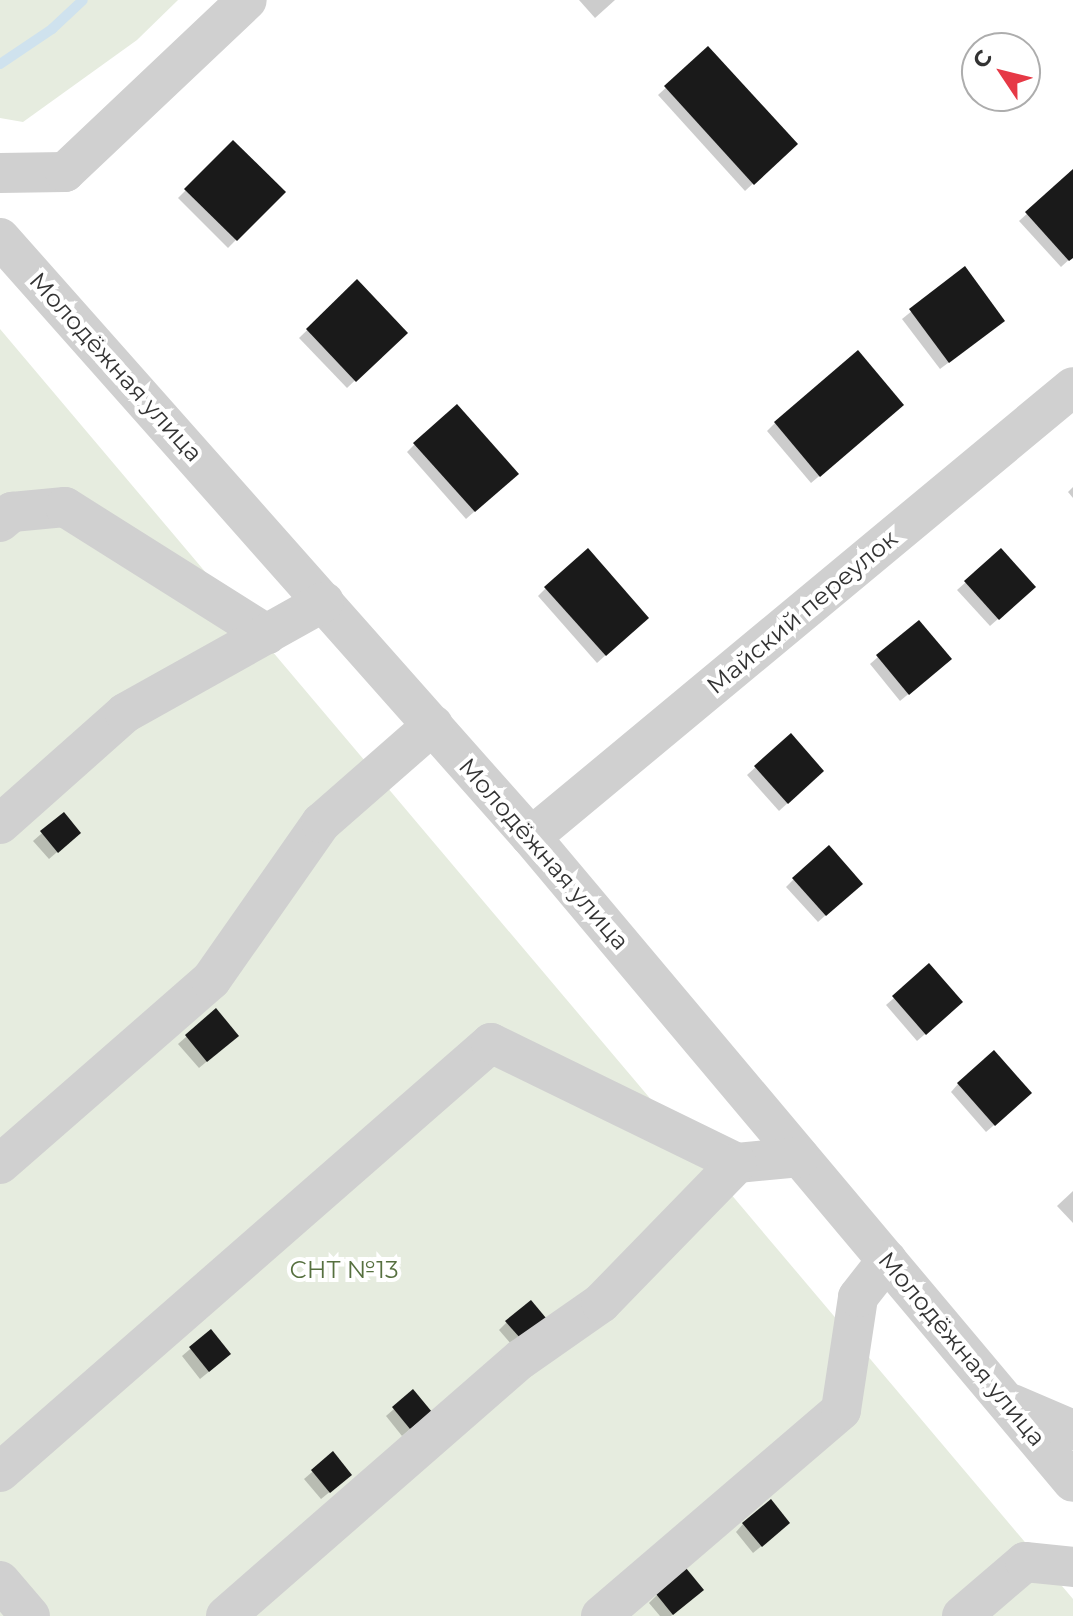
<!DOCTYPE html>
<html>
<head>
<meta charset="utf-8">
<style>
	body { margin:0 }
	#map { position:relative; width:1073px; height:1616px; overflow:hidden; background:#fff; font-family:Montserrat,sans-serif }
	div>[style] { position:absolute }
	.green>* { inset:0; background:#e6ecdf }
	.shadow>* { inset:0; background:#0003 }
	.stream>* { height:10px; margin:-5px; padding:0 5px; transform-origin:5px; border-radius:5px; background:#cfe2ee }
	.building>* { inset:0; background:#1a1a1a }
	.minor>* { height:40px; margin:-20px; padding:0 20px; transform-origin:20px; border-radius:20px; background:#d0d0d0 }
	span { translate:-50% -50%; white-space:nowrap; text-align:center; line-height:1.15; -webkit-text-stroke:8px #fff; paint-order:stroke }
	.street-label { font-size:24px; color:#333 }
	.park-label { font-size:24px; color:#56703f }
	.north { position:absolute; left:961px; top:32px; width:80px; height:80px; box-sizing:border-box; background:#fff; border:2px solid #adadad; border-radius:50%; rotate:305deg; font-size:22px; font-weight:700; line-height:32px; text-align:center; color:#333 }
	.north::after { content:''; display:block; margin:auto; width:28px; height:36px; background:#e63946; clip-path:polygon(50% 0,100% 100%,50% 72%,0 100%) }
</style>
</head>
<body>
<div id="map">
	<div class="green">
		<div style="clip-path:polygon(0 0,178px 0,137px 40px,23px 122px,0 118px)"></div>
		<div style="clip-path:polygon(0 329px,1073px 1599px,1073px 1616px,0 1616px)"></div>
	</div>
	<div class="shadow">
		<div style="clip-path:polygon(579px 0,615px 0,595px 18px)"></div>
		<div style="clip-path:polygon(708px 49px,795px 144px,745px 191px,658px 95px)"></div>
		<div style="clip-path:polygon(233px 143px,283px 192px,228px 248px,178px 198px)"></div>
		<div style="clip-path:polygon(1073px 172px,1073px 256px,1061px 267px,1019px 221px)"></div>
		<div style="clip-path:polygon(964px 269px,995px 328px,940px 369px,902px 319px)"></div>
		<div style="clip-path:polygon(357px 282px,405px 333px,347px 388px,299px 338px)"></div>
		<div style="clip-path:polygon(894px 413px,811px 483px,767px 431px,775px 423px)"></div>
		<div style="clip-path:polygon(415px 444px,509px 481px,466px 519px,407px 452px)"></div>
		<div style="clip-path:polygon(1073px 487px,1073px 498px,1068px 492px)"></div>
		<div style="clip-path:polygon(1001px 551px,1025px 595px,990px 626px,957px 590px)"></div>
		<div style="clip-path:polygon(546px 588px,639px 625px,597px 663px,538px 596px)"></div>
		<div style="clip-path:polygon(878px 657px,941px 667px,900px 701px,870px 664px)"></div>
		<div style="clip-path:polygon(790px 736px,814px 779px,779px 811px,747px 775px)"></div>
		<div style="clip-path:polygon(64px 814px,71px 840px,49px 859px,33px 841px)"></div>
		<div style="clip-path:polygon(794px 879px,853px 891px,818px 922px,786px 887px)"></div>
		<div style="clip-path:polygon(894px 998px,953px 1010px,917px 1041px,886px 1005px)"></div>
		<div style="clip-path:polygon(216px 1011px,229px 1043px,199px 1068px,178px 1044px)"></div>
		<div style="clip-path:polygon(958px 1084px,1022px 1101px,986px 1132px,951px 1092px)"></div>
		<div style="clip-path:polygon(1073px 1191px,1073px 1223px,1057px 1206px)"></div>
		<div style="clip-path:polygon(507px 1322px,535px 1326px,512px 1345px,499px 1330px)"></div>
		<div style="clip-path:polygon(210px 1332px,221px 1362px,200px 1379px,182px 1356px)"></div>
		<div style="clip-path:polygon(394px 1409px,422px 1419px,402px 1436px,386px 1416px)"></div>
		<div style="clip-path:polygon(333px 1454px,342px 1482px,321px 1499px,304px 1479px)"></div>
		<div style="clip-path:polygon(743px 1524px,780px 1531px,753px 1553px,736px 1532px)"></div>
		<div style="clip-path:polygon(657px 1595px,693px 1598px,671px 1616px,660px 1616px,649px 1603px)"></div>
	</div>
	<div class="stream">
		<div style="left:0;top:64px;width:63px;rotate:-33.9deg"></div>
		<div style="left:52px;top:29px;width:42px;rotate:-43.1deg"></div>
	</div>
	<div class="building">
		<div style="clip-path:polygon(708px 46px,798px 144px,754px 185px,664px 86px)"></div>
		<div style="clip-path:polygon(233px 140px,286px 192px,237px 241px,184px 189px)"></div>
		<div style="clip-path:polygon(1073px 169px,1073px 258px,1069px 261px,1025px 212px)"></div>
		<div style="clip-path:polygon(965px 266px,1005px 321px,949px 363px,909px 309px)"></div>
		<div style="clip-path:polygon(357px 279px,408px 333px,356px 382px,306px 329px)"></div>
		<div style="clip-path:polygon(858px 350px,904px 405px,820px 477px,774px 422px)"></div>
		<div style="clip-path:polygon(457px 404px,519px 474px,475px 512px,413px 443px)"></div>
		<div style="clip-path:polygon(588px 548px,649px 618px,606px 656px,544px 587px)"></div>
		<div style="clip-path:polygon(1001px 548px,1036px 587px,999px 620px,964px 581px)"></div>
		<div style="clip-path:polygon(919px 620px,952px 659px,909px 695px,876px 655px)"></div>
		<div style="clip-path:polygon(791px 733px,824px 771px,788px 804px,754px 766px)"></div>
		<div style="clip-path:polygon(64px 812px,81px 833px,58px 853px,40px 831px)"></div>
		<div style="clip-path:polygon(829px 845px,863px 884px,826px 916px,792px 878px)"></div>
		<div style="clip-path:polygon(929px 963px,963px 1002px,926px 1035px,892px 996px)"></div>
		<div style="clip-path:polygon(216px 1008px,239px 1036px,207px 1062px,185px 1035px)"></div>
		<div style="clip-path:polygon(994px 1050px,1032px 1093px,995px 1126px,957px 1083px)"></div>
		<div style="clip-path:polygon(531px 1300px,546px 1318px,521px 1339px,505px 1321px)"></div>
		<div style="clip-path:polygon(211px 1329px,231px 1354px,209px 1372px,189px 1347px)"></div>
		<div style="clip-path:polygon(413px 1389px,432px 1412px,410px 1429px,392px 1407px)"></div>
		<div style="clip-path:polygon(333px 1451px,352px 1475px,330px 1493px,311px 1470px)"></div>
		<div style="clip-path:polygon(771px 1499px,790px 1523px,762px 1547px,742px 1523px)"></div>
		<div style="clip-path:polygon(686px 1568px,704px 1590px,673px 1615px,656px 1594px)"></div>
	</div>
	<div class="minor">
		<div style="left:0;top:173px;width:65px;rotate:-0.9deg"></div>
		<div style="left:65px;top:172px;width:250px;rotate:-43.4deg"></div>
		<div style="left:0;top:238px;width:800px;rotate:48.44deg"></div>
		<div style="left:531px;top:837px;width:842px;rotate:49.96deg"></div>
		<div style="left:0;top:522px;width:16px;rotate:-40deg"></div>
		<div style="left:12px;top:512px;width:53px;rotate:-5.4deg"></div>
		<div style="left:65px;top:507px;width:239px;rotate:32.2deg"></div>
		<div style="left:0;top:824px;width:167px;rotate:-41.6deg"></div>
		<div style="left:125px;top:713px;width:228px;rotate:-29.2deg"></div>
		<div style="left:531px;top:837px;width:704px;rotate:-39.7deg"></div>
		<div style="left:0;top:1164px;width:280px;rotate:-41.1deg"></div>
		<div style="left:211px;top:980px;width:192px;rotate:-55deg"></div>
		<div style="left:321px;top:823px;width:149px;rotate:-41.2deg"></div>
		<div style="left:1012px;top:1404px;width:66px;rotate:23.1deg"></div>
		<div style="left:0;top:1472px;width:652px;rotate:-41.14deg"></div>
		<div style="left:491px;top:1043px;width:274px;rotate:26deg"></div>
		<div style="left:737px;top:1163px;width:63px;rotate:-5.4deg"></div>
		<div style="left:0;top:1581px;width:46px;rotate:49.4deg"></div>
		<div style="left:226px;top:1616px;width:391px;rotate:-41.1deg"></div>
		<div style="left:521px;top:1359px;width:98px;rotate:-35deg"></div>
		<div style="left:601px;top:1303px;width:195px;rotate:-45.8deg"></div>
		<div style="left:601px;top:1616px;width:316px;rotate:-40.6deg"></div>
		<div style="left:841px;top:1410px;width:114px;rotate:-81.4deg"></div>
		<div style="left:858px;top:1297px;width:47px;rotate:-51.9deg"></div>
		<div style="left:962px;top:1616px;width:83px;rotate:-40.6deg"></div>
		<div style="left:1025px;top:1562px;width:48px;rotate:5.9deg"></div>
	</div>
	<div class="street-label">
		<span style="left:116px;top:367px;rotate:48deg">Молодёжная улица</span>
		<span style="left:802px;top:612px;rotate:-40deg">Майский переулок</span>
		<span style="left:544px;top:854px;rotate:49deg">Молодёжная улица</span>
		<span style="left:962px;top:1349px;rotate:50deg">Молодёжная улица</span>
	</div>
	<div class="park-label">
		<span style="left:344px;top:1270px">СНТ №13</span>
	</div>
	<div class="north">С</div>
</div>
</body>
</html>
